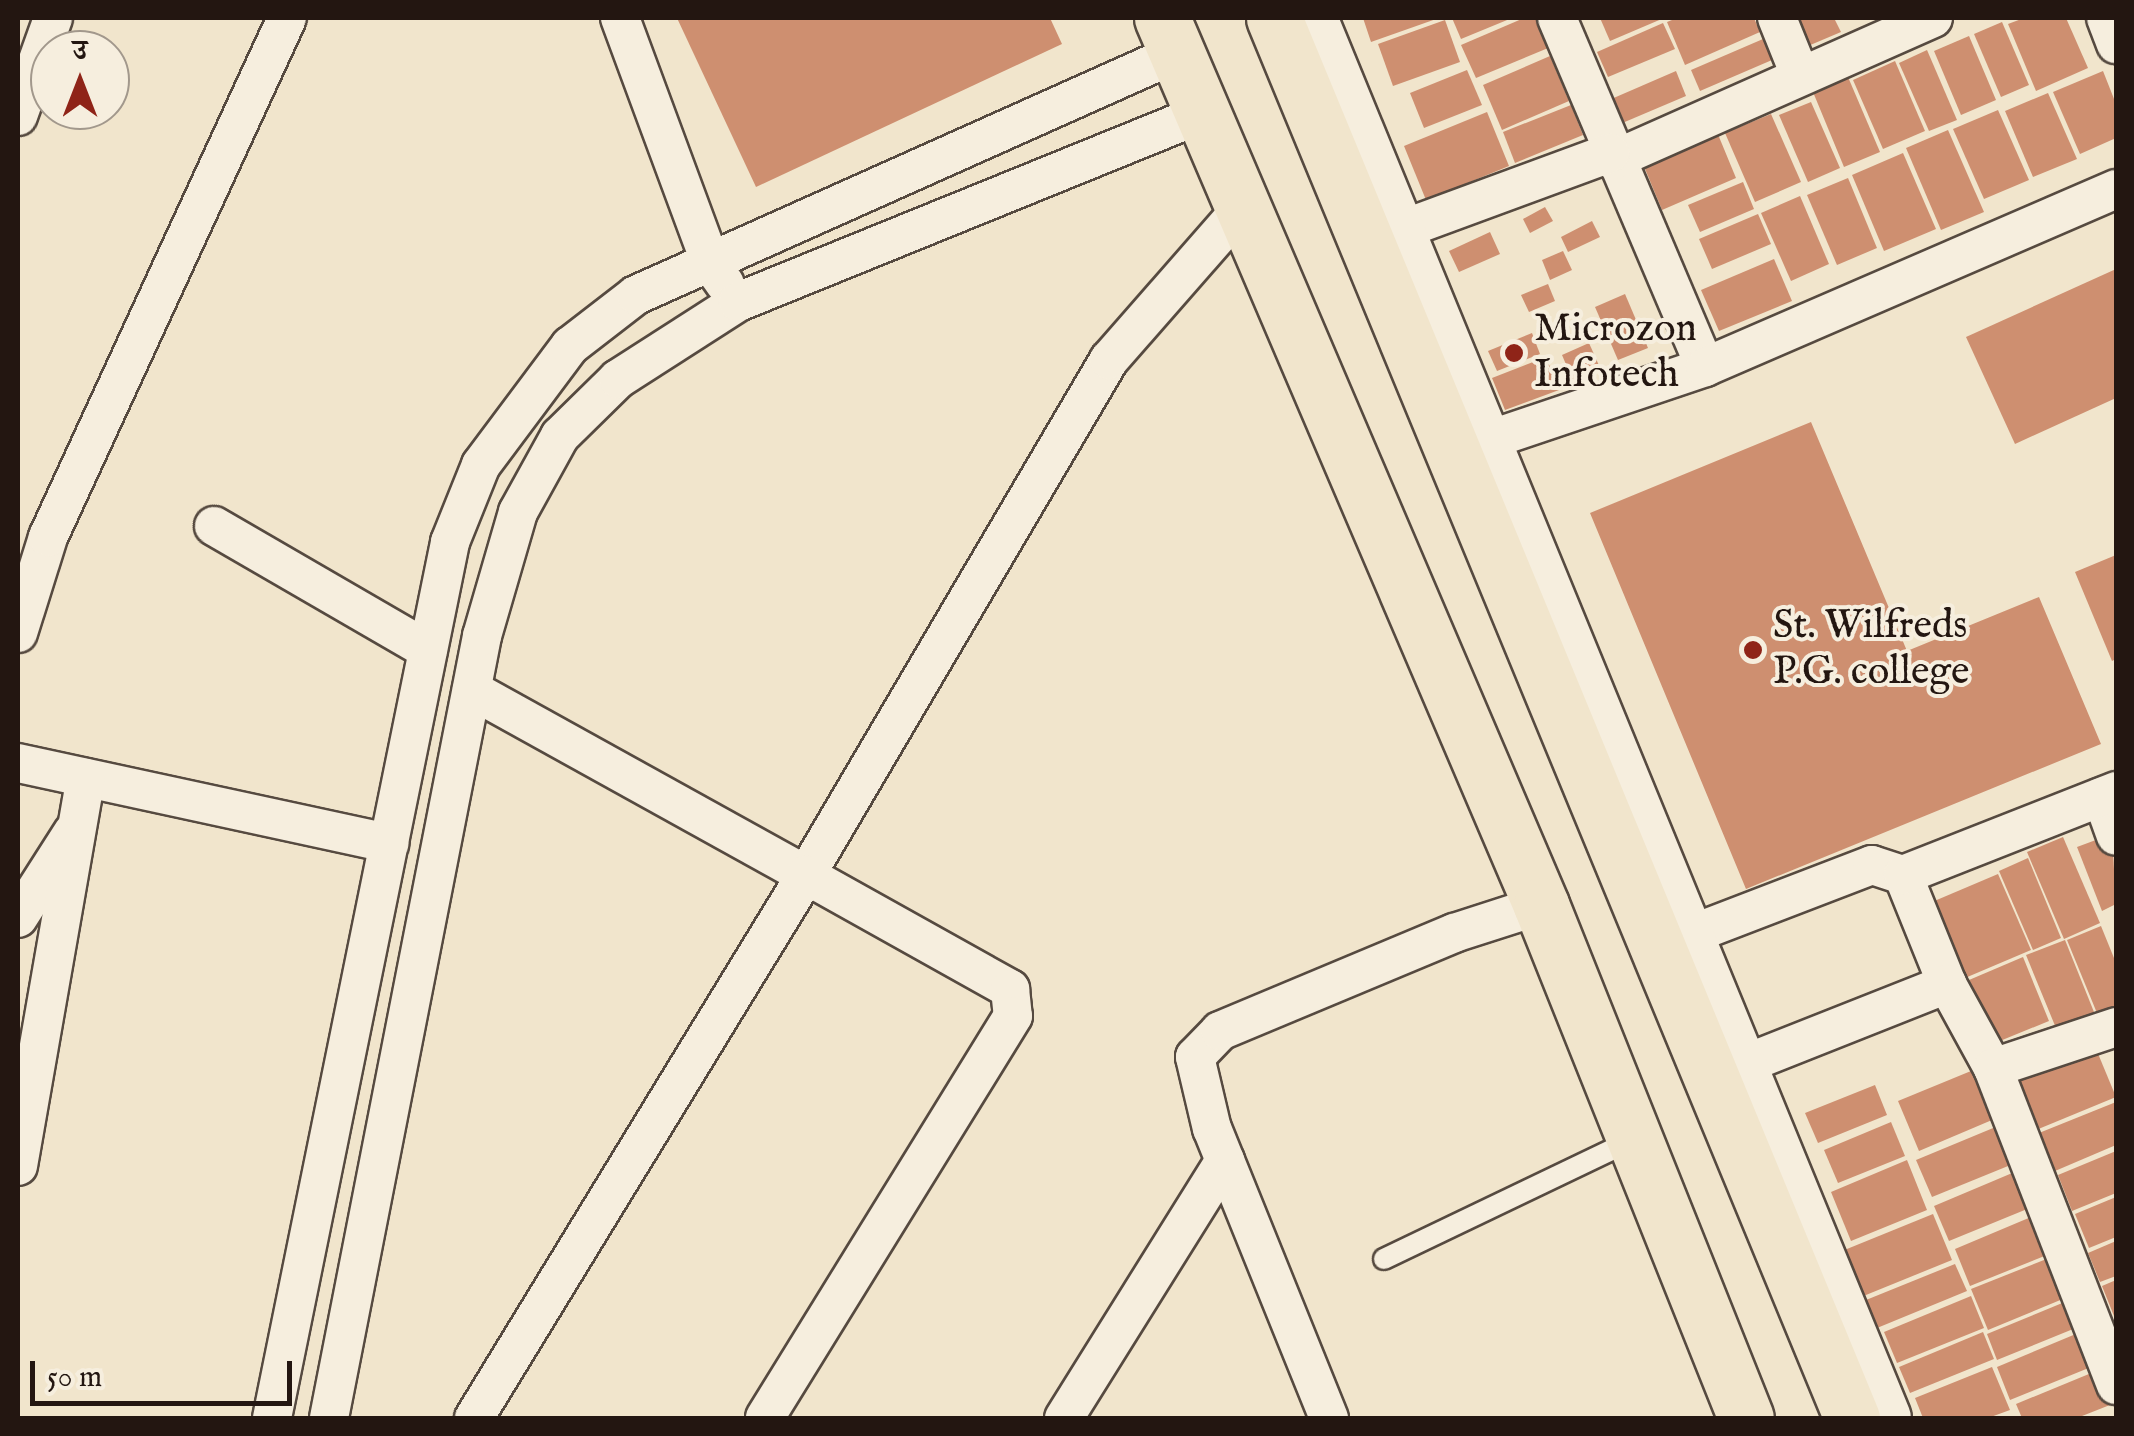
<!DOCTYPE html>
<html>
<head>
<meta charset="utf-8">
<style>
	body { margin:0 }
	#map { position:relative; width:2134px; height:1436px; overflow:hidden; background:#f1e5cc; font-family:"IM FELL English","Noto Serif Devanagari",serif }
	div>[style] { position:absolute }
	.building>* { inset:0; background:#ce8f70 }
	.roads { filter:drop-shadow(2px 0 #564a40) drop-shadow(-2px 0 #564a40) drop-shadow(0 2px #564a40) drop-shadow(0 -2px #564a40) }
	.lane>* { height:20px; margin:-10px; padding:0 10px; transform-origin:10px; border-radius:10px; background:#f6eede }
	.street>* { height:38px; margin:-19px; padding:0 19px; transform-origin:19px; border-radius:19px; background:#f6eede }
	.secondary>* { height:52px; margin:-26px; padding:0 26px; transform-origin:26px; border-radius:26px; background:#f6eede }
	.highway>* { height:55px; margin:-27.5px; padding:0 27.5px; transform-origin:27.5px; border-radius:27.5px; background:#f1e5cc }
	.dots>* { width:28px; height:28px; translate:-50% -50%; box-sizing:border-box; border:5px solid #f6eede; border-radius:50% }
	span { translate:-50% -50%; white-space:nowrap; text-align:center; line-height:1.15; -webkit-text-stroke:8px #f6eede; paint-order:stroke }
	.poi-label { font-size:40px; color:#231611 }
	.left { translate:0 -50%; text-align:left }
	.frame { position:absolute; inset:0; border:20px solid #231611; pointer-events:none }
	.north { position:absolute; left:30px; top:30px; width:100px; height:100px; box-sizing:border-box; background:#f6eede; border:2px solid #a2988c; border-radius:50%; rotate:0deg; font-size:28px; font-weight:700; line-height:40px; text-align:center; color:#231611 }
	.north::after { content:''; display:block; margin:auto; width:35px; height:45px; background:#8f2418; clip-path:polygon(50% 0,100% 100%,50% 72%,0 100%) }
	.scale { position:absolute; left:30px; top:1361px; width:262px; height:45px; box-sizing:border-box; border:5px solid #231611; border-top:0; padding-left:12px; font-size:30px; line-height:35px; white-space:nowrap; color:#231611; -webkit-text-stroke:8px #f6eede; paint-order:stroke }
</style>
</head>
<body>
<div id="map">
	<div class="building">
		<div style="clip-path:polygon(677px 18px,1050px 18px,1062px 44px,756px 187px)"></div>
		<div style="clip-path:polygon(1363px 18px,1439px 18px,1371px 42px)"></div>
		<div style="clip-path:polygon(1452px 18px,1512px 18px,1461px 39px)"></div>
		<div style="clip-path:polygon(1524px 18px,1541px 18px,1553px 46px,1476px 78px,1461px 45px)"></div>
		<div style="clip-path:polygon(1600px 18px,1664px 18px,1610px 41px)"></div>
		<div style="clip-path:polygon(1677px 18px,1754px 18px,1760px 32px,1685px 65px,1667px 22px)"></div>
		<div style="clip-path:polygon(1796px 18px,1834px 18px,1841px 32px,1808px 46px)"></div>
		<div style="clip-path:polygon(2024px 18px,2066px 18px,2088px 68px,2036px 91px,2008px 24px)"></div>
		<div style="clip-path:polygon(1445px 20px,1460px 62px,1393px 86px,1378px 44px)"></div>
		<div style="clip-path:polygon(2002px 22px,2029px 85px,2001px 97px,1974px 34px)"></div>
		<div style="clip-path:polygon(1663px 23px,1675px 49px,1608px 77px,1597px 52px)"></div>
		<div style="clip-path:polygon(1969px 36px,1996px 100px,1961px 115px,1934px 51px)"></div>
		<div style="clip-path:polygon(1763px 39px,1772px 60px,1700px 91px,1691px 70px)"></div>
		<div style="clip-path:polygon(1927px 50px,1957px 120px,1929px 131px,1899px 63px)"></div>
		<div style="clip-path:polygon(1550px 56px,1569px 101px,1502px 130px,1483px 85px)"></div>
		<div style="clip-path:polygon(1895px 61px,1925px 131px,1883px 149px,1853px 80px)"></div>
		<div style="clip-path:polygon(1467px 70px,1482px 105px,1424px 128px,1410px 93px)"></div>
		<div style="clip-path:polygon(1676px 71px,1686px 96px,1620px 124px,1609px 100px)"></div>
		<div style="clip-path:polygon(2103px 71px,2116px 104px,2116px 138px,2080px 154px,2053px 92px)"></div>
		<div style="clip-path:polygon(1848px 77px,1880px 152px,1844px 167px,1813px 92px)"></div>
		<div style="clip-path:polygon(2048px 93px,2077px 159px,2033px 177px,2005px 111px)"></div>
		<div style="clip-path:polygon(1811px 102px,1840px 168px,1808px 182px,1779px 115px)"></div>
		<div style="clip-path:polygon(1571px 105px,1583px 135px,1515px 163px,1503px 132px)"></div>
		<div style="clip-path:polygon(1998px 110px,2029px 180px,1984px 199px,1953px 129px)"></div>
		<div style="clip-path:polygon(1487px 112px,1509px 166px,1426px 200px,1404px 146px)"></div>
		<div style="clip-path:polygon(1771px 114px,1801px 182px,1755px 202px,1725px 133px)"></div>
		<div style="clip-path:polygon(1948px 130px,1984px 212px,1941px 230px,1906px 148px)"></div>
		<div style="clip-path:polygon(1717px 132px,1736px 178px,1662px 210px,1643px 164px)"></div>
		<div style="clip-path:polygon(1903px 153px,1936px 229px,1884px 251px,1852px 175px)"></div>
		<div style="clip-path:polygon(1848px 178px,1877px 248px,1837px 265px,1807px 195px)"></div>
		<div style="clip-path:polygon(1743px 182px,1754px 209px,1700px 232px,1688px 205px)"></div>
		<div style="clip-path:polygon(1800px 196px,1829px 264px,1791px 281px,1761px 213px)"></div>
		<div style="clip-path:polygon(1545px 207px,1553px 221px,1530px 233px,1523px 219px)"></div>
		<div style="clip-path:polygon(1758px 214px,1771px 244px,1712px 269px,1699px 239px)"></div>
		<div style="clip-path:polygon(1592px 221px,1600px 237px,1568px 252px,1561px 237px)"></div>
		<div style="clip-path:polygon(1490px 232px,1500px 254px,1459px 272px,1449px 251px)"></div>
		<div style="clip-path:polygon(1563px 251px,1572px 270px,1550px 280px,1542px 260px)"></div>
		<div style="clip-path:polygon(1774px 259px,1792px 301px,1719px 331px,1701px 290px)"></div>
		<div style="clip-path:polygon(2116px 269px,2116px 398px,2015px 444px,1966px 337px)"></div>
		<div style="clip-path:polygon(1548px 284px,1555px 301px,1529px 312px,1521px 295px)"></div>
		<div style="clip-path:polygon(1625px 294px,1648px 348px,1618px 360px,1595px 307px)"></div>
		<div style="clip-path:polygon(1532px 333px,1540px 354px,1497px 371px,1488px 351px)"></div>
		<div style="clip-path:polygon(1589px 343px,1601px 370px,1574px 383px,1562px 355px)"></div>
		<div style="clip-path:polygon(1546px 357px,1559px 390px,1505px 410px,1492px 378px)"></div>
		<div style="clip-path:polygon(1811px 422px,1907px 651px,2039px 597px,2101px 744px,1746px 889px,1590px 513px)"></div>
		<div style="clip-path:polygon(2116px 555px,2116px 659px,2112px 661px,2075px 572px)"></div>
		<div style="clip-path:polygon(2112px 834px,2116px 904px,2102px 911px,2077px 847px)"></div>
		<div style="clip-path:polygon(2063px 837px,2100px 923px,2064px 939px,2027px 852px)"></div>
		<div style="clip-path:polygon(2028px 858px,2061px 938px,2033px 950px,1999px 871px)"></div>
		<div style="clip-path:polygon(1998px 874px,2031px 950px,1965px 978px,1932px 902px)"></div>
		<div style="clip-path:polygon(2101px 926px,2116px 963px,2116px 1011px,2099px 1018px,2067px 940px)"></div>
		<div style="clip-path:polygon(2065px 940px,2096px 1017px,2058px 1033px,2026px 955px)"></div>
		<div style="clip-path:polygon(2023px 957px,2049px 1021px,1995px 1043px,1969px 980px)"></div>
		<div style="clip-path:polygon(2094px 1044px,2116px 1097px,2036px 1130px,2015px 1078px)"></div>
		<div style="clip-path:polygon(1971px 1071px,1992px 1120px,1919px 1151px,1898px 1101px)"></div>
		<div style="clip-path:polygon(1875px 1085px,1887px 1115px,1818px 1143px,1805px 1113px)"></div>
		<div style="clip-path:polygon(2116px 1102px,2116px 1145px,2055px 1171px,2039px 1133px)"></div>
		<div style="clip-path:polygon(1891px 1122px,1905px 1156px,1838px 1183px,1824px 1150px)"></div>
		<div style="clip-path:polygon(1998px 1126px,2013px 1164px,1932px 1197px,1916px 1160px)"></div>
		<div style="clip-path:polygon(2116px 1151px,2116px 1193px,2072px 1211px,2058px 1175px)"></div>
		<div style="clip-path:polygon(1907px 1160px,1927px 1210px,1851px 1241px,1831px 1192px)"></div>
		<div style="clip-path:polygon(2017px 1171px,2032px 1207px,1949px 1241px,1934px 1206px)"></div>
		<div style="clip-path:polygon(2116px 1197px,2116px 1237px,2089px 1248px,2075px 1214px)"></div>
		<div style="clip-path:polygon(1933px 1214px,1952px 1260px,1861px 1297px,1842px 1251px)"></div>
		<div style="clip-path:polygon(2036px 1215px,2052px 1253px,1970px 1286px,1955px 1249px)"></div>
		<div style="clip-path:polygon(2116px 1241px,2116px 1276px,2100px 1282px,2088px 1253px)"></div>
		<div style="clip-path:polygon(2054px 1256px,2070px 1296px,1988px 1330px,1971px 1289px)"></div>
		<div style="clip-path:polygon(1955px 1264px,1967px 1291px,1877px 1328px,1866px 1300px)"></div>
		<div style="clip-path:polygon(2116px 1280px,2116px 1321px,2102px 1286px)"></div>
		<div style="clip-path:polygon(1971px 1296px,1984px 1328px,1897px 1363px,1884px 1332px)"></div>
		<div style="clip-path:polygon(2072px 1299px,2083px 1325px,1997px 1360px,1987px 1334px)"></div>
		<div style="clip-path:polygon(2083px 1331px,2096px 1365px,2010px 1400px,1997px 1367px)"></div>
		<div style="clip-path:polygon(1983px 1332px,1994px 1359px,1910px 1393px,1899px 1367px)"></div>
		<div style="clip-path:polygon(1992px 1367px,2010px 1410px,1988px 1418px,1923px 1418px,1915px 1398px)"></div>
		<div style="clip-path:polygon(2101px 1369px,2115px 1403px,2077px 1418px,2022px 1418px,2016px 1404px)"></div>
	</div>
	<div class="roads">
		<div class="lane">
			<div style="left:1384px;top:1259px;width:275px;rotate:-25.6deg"></div>
		</div>
		<div class="street">
			<div style="left:620px;top:18px;width:262px;rotate:69.7deg"></div>
			<div style="left:711px;top:264px;width:24px;rotate:55deg"></div>
			<div style="left:1557px;top:18px;width:379px;rotate:67deg"></div>
			<div style="left:1777px;top:18px;width:61px;rotate:68deg"></div>
			<div style="left:2106px;top:18px;width:28px;rotate:69deg"></div>
			<div style="left:18px;top:116px;width:104px;rotate:-70.3deg"></div>
			<div style="left:1613px;top:160px;width:350px;rotate:-23.9deg"></div>
			<div style="left:1398px;top:231px;width:226px;rotate:-20.2deg"></div>
			<div style="left:1462px;top:449px;width:256px;rotate:-18.6deg"></div>
			<div style="left:1705px;top:367px;width:448px;rotate:-23.4deg"></div>
			<div style="left:214px;top:526px;width:247px;rotate:30.1deg"></div>
			<div style="left:18px;top:633px;width:101px;rotate:-72.6deg"></div>
			<div style="left:48px;top:537px;width:571px;rotate:-65.27deg"></div>
			<div style="left:472px;top:690px;width:382px;rotate:29deg"></div>
			<div style="left:806px;top:875px;width:598px;rotate:-59.53deg"></div>
			<div style="left:1109px;top:360px;width:203px;rotate:-48.8deg"></div>
			<div style="left:18px;top:763px;width:380px;rotate:12.2deg"></div>
			<div style="left:2102px;top:797px;width:41px;rotate:70.3deg"></div>
			<div style="left:1903px;top:875px;width:118px;rotate:68deg"></div>
			<div style="left:1947px;top:984px;width:96px;rotate:61.3deg"></div>
			<div style="left:1993px;top:1068px;width:340px;rotate:68.8deg"></div>
			<div style="left:18px;top:918px;width:102px;rotate:-57.4deg"></div>
			<div style="left:1687px;top:936px;width:198px;rotate:-21deg"></div>
			<div style="left:1872px;top:865px;width:33px;rotate:18deg"></div>
			<div style="left:1903px;top:875px;width:229px;rotate:-21.5deg"></div>
			<div style="left:1740px;top:1066px;width:223px;rotate:-21.6deg"></div>
			<div style="left:1993px;top:1068px;width:130px;rotate:-18.4deg"></div>
			<div style="left:18px;top:1166px;width:394px;rotate:-80.1deg"></div>
			<div style="left:272px;top:1418px;width:894px;rotate:-78.51deg"></div>
			<div style="left:450px;top:542px;width:83px;rotate:-68.1deg"></div>
			<div style="left:481px;top:465px;width:149px;rotate:-53.2deg"></div>
			<div style="left:570px;top:346px;width:83px;rotate:-37.7deg"></div>
			<div style="left:636px;top:295px;width:593px;rotate:-24.1deg"></div>
			<div style="left:329px;top:1418px;width:797px;rotate:-78.93deg"></div>
			<div style="left:482px;top:636px;width:129px;rotate:-73.8deg"></div>
			<div style="left:518px;top:512px;width:87px;rotate:-61.1deg"></div>
			<div style="left:560px;top:436px;width:81px;rotate:-44.5deg"></div>
			<div style="left:618px;top:379px;width:143px;rotate:-32.7deg"></div>
			<div style="left:738px;top:302px;width:500px;rotate:-22.1deg"></div>
			<div style="left:474px;top:1418px;width:636px;rotate:-58.56deg"></div>
			<div style="left:806px;top:875px;width:234px;rotate:29.2deg"></div>
			<div style="left:1010px;top:989px;width:27px;rotate:84deg"></div>
			<div style="left:1013px;top:1016px;width:472px;rotate:121.7deg"></div>
			<div style="left:1064px;top:1418px;width:304px;rotate:-58deg"></div>
			<div style="left:1329px;top:1418px;width:312px;rotate:-112deg"></div>
			<div style="left:1212px;top:1129px;width:74px;rotate:-103.3deg"></div>
			<div style="left:1195px;top:1057px;width:36px;rotate:-46deg"></div>
			<div style="left:1220px;top:1031px;width:254px;rotate:-22.7deg"></div>
			<div style="left:1454px;top:933px;width:91px;rotate:-17.8deg"></div>
		</div>
		<div class="secondary">
			<div style="left:1311px;top:18px;width:1513px;rotate:67.71deg"></div>
		</div>
		<div class="highway">
			<div style="left:1162px;top:18px;width:965px;rotate:66.86deg"></div>
			<div style="left:1541px;top:905px;width:552px;rotate:68.22deg"></div>
			<div style="left:1274px;top:18px;width:1515px;rotate:67.57deg"></div>
		</div>
	</div>
	<div class="dots">
		<div style="left:1514px;top:353px;background:#8f2418"></div>
		<div style="left:1753px;top:650px;background:#8f2418"></div>
	</div>
	<div class="poi-label">
		<span class="left" style="left:1534px;top:353px">Microzon<br>Infotech</span>
		<span class="left" style="left:1773px;top:650px">St. Wilfreds<br>P.G. college</span>
	</div>
	<div class="frame"></div>
	<div class="north">उ</div>
	<div class="scale">50 m</div>
</div>
</body>
</html>
